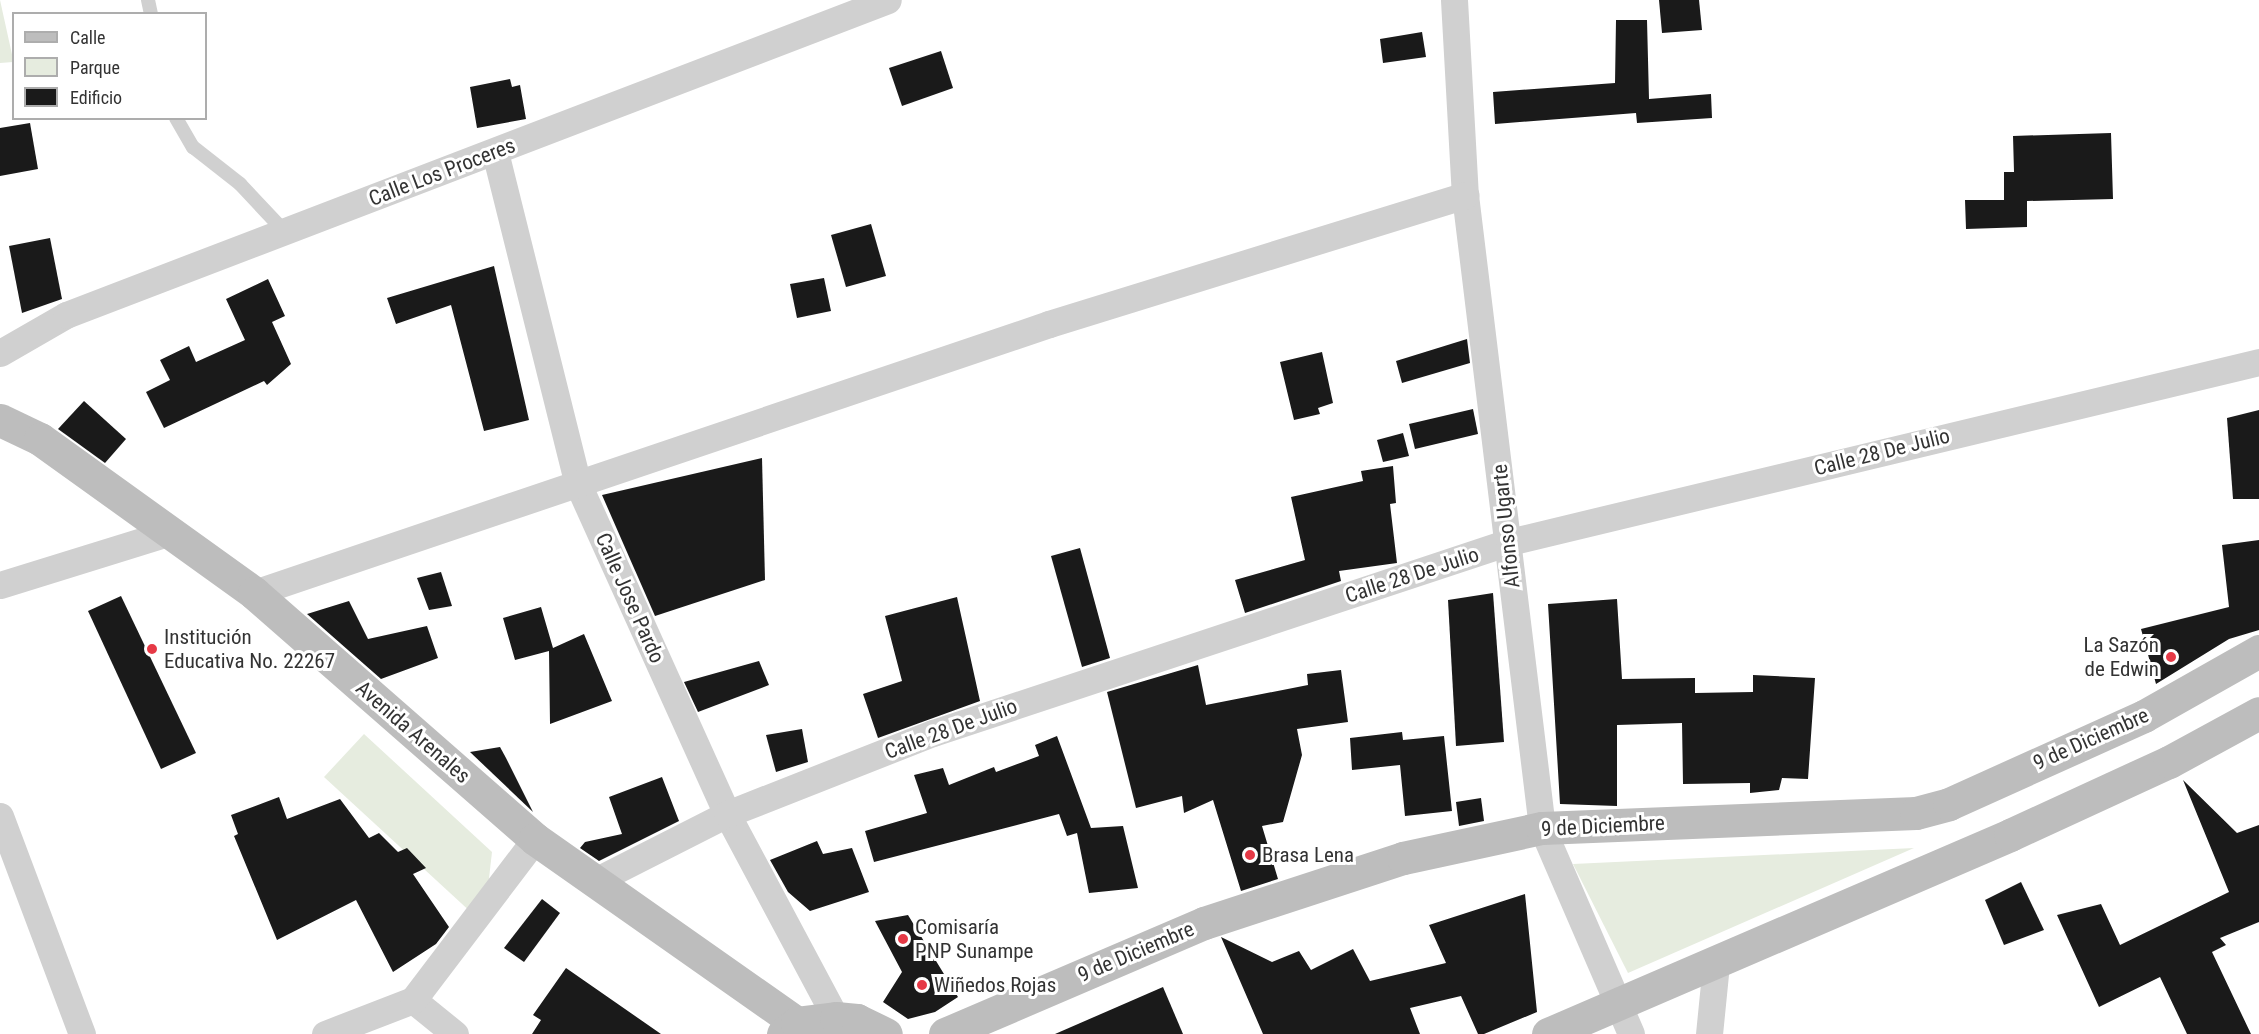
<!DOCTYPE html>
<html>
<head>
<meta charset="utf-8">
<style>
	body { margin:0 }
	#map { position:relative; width:2259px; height:1034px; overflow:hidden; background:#fff; font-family:"Roboto Condensed",sans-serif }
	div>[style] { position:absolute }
	.green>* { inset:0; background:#e6ecdf }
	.building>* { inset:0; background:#1a1a1a }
	.lane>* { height:14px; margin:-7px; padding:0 7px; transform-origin:7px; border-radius:7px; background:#d0d0d0 }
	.street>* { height:27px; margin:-13.5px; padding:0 13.5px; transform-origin:13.5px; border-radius:13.5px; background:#d0d0d0 }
	.secondary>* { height:33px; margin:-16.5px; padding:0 16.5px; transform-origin:16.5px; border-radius:16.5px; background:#bdbdbd }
	.dots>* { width:16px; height:16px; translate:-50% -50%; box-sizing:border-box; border:3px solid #fff; border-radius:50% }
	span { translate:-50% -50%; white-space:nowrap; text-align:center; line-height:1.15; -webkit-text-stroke:6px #fff; paint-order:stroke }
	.street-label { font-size:21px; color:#333 }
	.poi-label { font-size:21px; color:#333 }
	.left { translate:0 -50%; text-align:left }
	.right { translate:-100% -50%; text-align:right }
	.legend { position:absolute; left:12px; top:12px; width:195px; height:108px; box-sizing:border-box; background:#fff; border:2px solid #adadad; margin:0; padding:8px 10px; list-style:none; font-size:18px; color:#333 }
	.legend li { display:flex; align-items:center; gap:12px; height:30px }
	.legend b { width:30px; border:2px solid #adadad }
</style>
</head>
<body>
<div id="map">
	<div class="green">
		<div style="clip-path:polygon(0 0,13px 59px,13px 62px,0 63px)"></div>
		<div style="clip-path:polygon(364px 734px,492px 852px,488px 887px,474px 915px,324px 777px)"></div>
		<div style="clip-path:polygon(1914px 848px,1628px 973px,1573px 864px)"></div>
	</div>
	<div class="building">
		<div style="clip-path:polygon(1659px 0,1699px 0,1702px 30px,1662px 33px)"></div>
		<div style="clip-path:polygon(1616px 20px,1647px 20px,1649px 99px,1711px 94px,1712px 118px,1637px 123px,1636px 113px,1495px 124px,1493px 92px,1615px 83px)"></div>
		<div style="clip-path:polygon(1422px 32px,1426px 57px,1383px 63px,1380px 39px)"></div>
		<div style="clip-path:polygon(941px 51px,953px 88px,902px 106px,889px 68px)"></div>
		<div style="clip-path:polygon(510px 79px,512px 87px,520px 85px,526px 119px,477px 128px,470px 87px)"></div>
		<div style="clip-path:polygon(30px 123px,38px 169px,0 176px,0 128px)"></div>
		<div style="clip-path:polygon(2111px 133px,2113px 199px,2027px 201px,2027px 227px,1966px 229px,1965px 200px,2004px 200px,2004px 172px,2014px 172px,2013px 136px)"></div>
		<div style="clip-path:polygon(871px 224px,886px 276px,846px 287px,831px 235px)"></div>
		<div style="clip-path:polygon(50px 238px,62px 299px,22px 313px,9px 246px)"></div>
		<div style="clip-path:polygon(494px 266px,529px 420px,484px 431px,451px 305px,396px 324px,387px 298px)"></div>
		<div style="clip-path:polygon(824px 278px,831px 311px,797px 318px,790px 284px)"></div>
		<div style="clip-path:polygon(268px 279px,285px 316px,272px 322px,291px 364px,267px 385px,264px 381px,164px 428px,146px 392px,170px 380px,160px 360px,189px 346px,196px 362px,245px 340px,226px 299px)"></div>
		<div style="clip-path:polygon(1467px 339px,1470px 363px,1402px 383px,1396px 361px)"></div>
		<div style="clip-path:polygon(1322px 352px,1333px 403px,1318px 408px,1320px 414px,1294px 420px,1280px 362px)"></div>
		<div style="clip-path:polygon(84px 401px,126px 439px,105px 463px,58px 429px)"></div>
		<div style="clip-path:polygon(1473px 409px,1478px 434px,1415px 449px,1409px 424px)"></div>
		<div style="clip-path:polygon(2259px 410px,2259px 499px,2233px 499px,2227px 418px)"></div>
		<div style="clip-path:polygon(1403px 433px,1409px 456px,1383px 462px,1377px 440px)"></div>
		<div style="clip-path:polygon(762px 458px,765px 580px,655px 616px,602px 495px)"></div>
		<div style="clip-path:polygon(1393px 466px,1396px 503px,1390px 504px,1397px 563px,1339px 571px,1341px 581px,1245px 613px,1235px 580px,1305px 560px,1291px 497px,1363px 481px,1361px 471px)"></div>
		<div style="clip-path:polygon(2259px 540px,2259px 630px,2229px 639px,2156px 684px,2141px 629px,2229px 607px,2222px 545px)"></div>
		<div style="clip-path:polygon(1080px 548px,1110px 658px,1082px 667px,1051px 556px)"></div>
		<div style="clip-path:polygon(441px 572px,452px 606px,429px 610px,417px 578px)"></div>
		<div style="clip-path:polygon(1493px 593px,1504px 742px,1456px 746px,1448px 600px)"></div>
		<div style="clip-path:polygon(121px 596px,196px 753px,161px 769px,88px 611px)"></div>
		<div style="clip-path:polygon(957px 597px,980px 701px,878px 738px,863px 694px,902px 681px,885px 616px)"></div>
		<div style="clip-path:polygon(1617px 599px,1622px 679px,1695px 678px,1695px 693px,1753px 692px,1753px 675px,1815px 678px,1808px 779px,1782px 778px,1779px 790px,1750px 793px,1750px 783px,1683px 784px,1682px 723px,1617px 725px,1617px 806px,1560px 804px,1548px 604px)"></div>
		<div style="clip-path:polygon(349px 601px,368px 639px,427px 626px,438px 658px,381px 679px,307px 614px)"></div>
		<div style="clip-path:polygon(541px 607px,553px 648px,584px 634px,612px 701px,550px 724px,549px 651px,515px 660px,503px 618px)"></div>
		<div style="clip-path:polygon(759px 661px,769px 685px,698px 712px,684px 682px)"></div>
		<div style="clip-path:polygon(1198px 665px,1206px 705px,1308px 685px,1307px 674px,1341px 670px,1348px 722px,1297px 729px,1302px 755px,1283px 822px,1262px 826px,1278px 879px,1241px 891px,1213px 800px,1184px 813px,1182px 796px,1136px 808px,1107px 692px)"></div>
		<div style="clip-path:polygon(802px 729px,808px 762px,776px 772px,766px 735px)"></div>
		<div style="clip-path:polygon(1402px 732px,1403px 740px,1444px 736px,1452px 811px,1405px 816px,1400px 765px,1352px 770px,1350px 738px)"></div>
		<div style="clip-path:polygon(1057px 736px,1091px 828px,1123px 826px,1138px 888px,1089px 893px,1077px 833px,1067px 836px,1059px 814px,874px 862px,865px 831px,927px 813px,914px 775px,943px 768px,949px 785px,994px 767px,996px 772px,1039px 756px,1035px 745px)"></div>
		<div style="clip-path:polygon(500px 747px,506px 758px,533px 812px,470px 752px)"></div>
		<div style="clip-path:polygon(662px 777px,679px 821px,599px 861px,580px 848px,585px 842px,622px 834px,609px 797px)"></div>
		<div style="clip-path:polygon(2183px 780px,2237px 833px,2259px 825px,2259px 922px,2220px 938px,2226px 945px,2212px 952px,2251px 1034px,2187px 1034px,2160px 977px,2099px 1007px,2057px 915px,2101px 904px,2120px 945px,2229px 892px)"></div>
		<div style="clip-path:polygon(279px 797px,287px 819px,340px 799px,369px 838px,379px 833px,398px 852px,407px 848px,426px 868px,413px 874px,449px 927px,436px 944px,393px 972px,356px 900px,277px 940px,234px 836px,238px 834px,231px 815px)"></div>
		<div style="clip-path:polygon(1481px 798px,1484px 821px,1459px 826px,1456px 802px)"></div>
		<div style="clip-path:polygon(817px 841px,823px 854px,852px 848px,869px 892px,810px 911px,788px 892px,770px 860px)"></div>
		<div style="clip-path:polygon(2021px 882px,2044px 930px,2004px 945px,1985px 900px)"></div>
		<div style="clip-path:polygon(1525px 894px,1537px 1012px,1484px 1034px,1478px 1034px,1461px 996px,1410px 1008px,1420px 1034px,1263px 1034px,1221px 937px,1272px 962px,1299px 951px,1311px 970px,1353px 949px,1370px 981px,1446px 963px,1429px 925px)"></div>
		<div style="clip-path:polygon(542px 899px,560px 913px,524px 962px,504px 948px)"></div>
		<div style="clip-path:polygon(908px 915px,958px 997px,935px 1012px,908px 1019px,883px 1002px,902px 972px,875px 921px)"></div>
		<div style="clip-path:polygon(566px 968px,661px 1034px,532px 1034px,541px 1020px,533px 1015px)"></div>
		<div style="clip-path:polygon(1163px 987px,1183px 1034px,1055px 1034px)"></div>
	</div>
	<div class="lane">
		<div style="left:148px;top:0;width:14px;rotate:78deg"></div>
		<div style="left:176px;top:118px;width:34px;rotate:60deg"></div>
		<div style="left:193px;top:147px;width:60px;rotate:38.2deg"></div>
		<div style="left:240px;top:184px;width:66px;rotate:46.8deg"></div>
	</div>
	<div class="street">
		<div style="left:1454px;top:0;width:195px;rotate:86.8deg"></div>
		<div style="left:1465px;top:195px;width:638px;rotate:83.06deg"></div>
		<div style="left:1542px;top:828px;width:224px;rotate:66.6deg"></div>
		<div style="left:495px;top:152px;width:342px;rotate:76deg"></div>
		<div style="left:578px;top:484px;width:362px;rotate:65.7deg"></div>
		<div style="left:727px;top:814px;width:231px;rotate:61.9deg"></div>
		<div style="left:0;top:353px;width:76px;rotate:-29.9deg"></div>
		<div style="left:66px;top:315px;width:880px;rotate:-20.97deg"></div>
		<div style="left:0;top:585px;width:176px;rotate:-17.2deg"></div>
		<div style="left:254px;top:593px;width:839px;rotate:-18.69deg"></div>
		<div style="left:1049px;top:324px;width:436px;rotate:-17.2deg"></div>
		<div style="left:0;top:816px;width:233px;rotate:69.4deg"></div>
		<div style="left:595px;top:881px;width:148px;rotate:-26.9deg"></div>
		<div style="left:727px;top:814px;width:221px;rotate:-21.5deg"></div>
		<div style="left:933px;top:733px;width:607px;rotate:-18.35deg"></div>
		<div style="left:1509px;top:542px;width:771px;rotate:-13.5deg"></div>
		<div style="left:413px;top:1000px;width:54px;rotate:39deg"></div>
		<div style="left:325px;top:1034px;width:94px;rotate:-21.1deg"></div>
		<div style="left:413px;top:1000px;width:202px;rotate:-52.8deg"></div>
		<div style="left:1709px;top:1034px;width:70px;rotate:-84.3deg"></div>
	</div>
	<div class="secondary">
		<div style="left:0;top:420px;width:44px;rotate:25.4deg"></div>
		<div style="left:40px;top:439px;width:264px;rotate:35.7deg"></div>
		<div style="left:254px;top:593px;width:373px;rotate:41.2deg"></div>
		<div style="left:535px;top:839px;width:320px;rotate:35.1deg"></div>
		<div style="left:783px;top:1034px;width:18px;rotate:-38deg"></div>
		<div style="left:797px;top:1023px;width:39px;rotate:-7deg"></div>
		<div style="left:836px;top:1018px;width:21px;rotate:5deg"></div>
		<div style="left:857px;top:1020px;width:32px;rotate:26deg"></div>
		<div style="left:945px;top:1034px;width:282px;rotate:-23.2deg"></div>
		<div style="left:1204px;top:923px;width:209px;rotate:-18.1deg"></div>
		<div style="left:1403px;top:858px;width:142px;rotate:-12.2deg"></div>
		<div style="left:1542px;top:828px;width:374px;rotate:-2.3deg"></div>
		<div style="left:1916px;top:813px;width:34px;rotate:-15deg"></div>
		<div style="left:1949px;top:804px;width:214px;rotate:-24.3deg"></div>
		<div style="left:2144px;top:716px;width:132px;rotate:-29.5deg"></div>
		<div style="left:1548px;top:1034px;width:503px;rotate:-23.3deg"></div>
		<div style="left:2010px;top:835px;width:175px;rotate:-24.7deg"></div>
		<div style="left:2169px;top:762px;width:102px;rotate:-28.6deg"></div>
	</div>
	<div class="dots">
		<div style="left:152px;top:649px;background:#e63946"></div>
		<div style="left:2171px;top:657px;background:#e63946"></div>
		<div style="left:1250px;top:855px;background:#e63946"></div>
		<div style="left:903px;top:939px;background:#e63946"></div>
		<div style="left:922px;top:985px;background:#e63946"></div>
	</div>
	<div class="street-label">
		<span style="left:442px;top:172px;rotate:-21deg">Calle Los Proceres</span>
		<span style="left:1882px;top:452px;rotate:-14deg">Calle 28 De Julio</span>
		<span style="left:1506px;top:526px;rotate:-96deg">Alfonso Ugarte</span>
		<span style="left:1412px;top:575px;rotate:-18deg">Calle 28 De Julio</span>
		<span style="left:630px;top:598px;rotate:66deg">Calle Jose Pardo</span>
		<span style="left:951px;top:729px;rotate:-20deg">Calle 28 De Julio</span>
		<span style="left:413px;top:732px;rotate:41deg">Avenida Arenales</span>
		<span style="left:2091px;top:739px;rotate:-24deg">9 de Diciembre</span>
		<span style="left:1603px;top:826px;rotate:-3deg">9 de Diciembre</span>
		<span style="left:1136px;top:952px;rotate:-23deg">9 de Diciembre</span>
	</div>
	<div class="poi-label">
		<span class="left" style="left:164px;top:649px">Institución<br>Educativa No. 22267</span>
		<span class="right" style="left:2159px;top:657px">La Sazón<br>de Edwin</span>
		<span class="left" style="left:1262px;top:855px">Brasa Lena</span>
		<span class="left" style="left:915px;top:939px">Comisaría<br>PNP Sunampe</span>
		<span class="left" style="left:934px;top:985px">Wiñedos Rojas</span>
	</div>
	<ul class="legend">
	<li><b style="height:8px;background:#bdbdbd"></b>Calle</li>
	<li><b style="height:16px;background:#e6ecdf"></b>Parque</li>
	<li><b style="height:16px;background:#1a1a1a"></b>Edificio</li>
	</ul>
</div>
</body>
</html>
